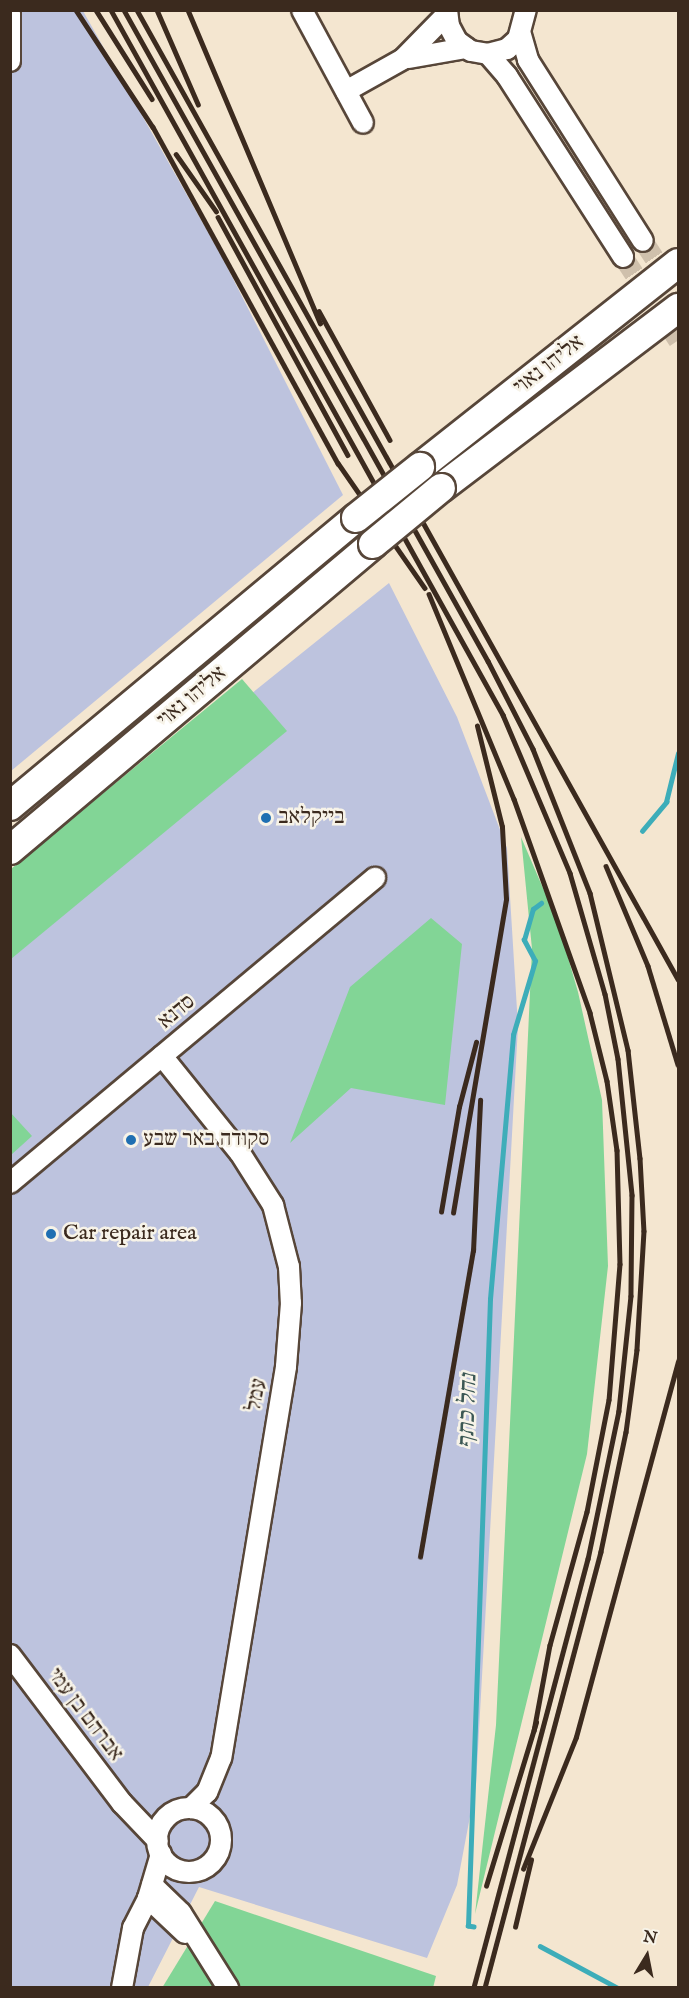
<!DOCTYPE html>
<html>
<head>
<meta charset="utf-8">
<style>
	body { margin:0 }
	#map { position:relative; width:689px; height:1998px; overflow:hidden; background:#f4e6d0; font-family:"IM FELL English","Frank Ruhl Libre",serif }
	div>[style] { position:absolute }
	.industrial>* { inset:0; background:#bdc3de }
	.green>* { inset:0; background:#82d596 }
	.stream>* { height:4.5px; margin:-2.25px; padding:0 2.25px; transform-origin:2.25px; border-radius:2.25px; background:#3dadb9 }
	.minor-tunnel>* { height:20px; margin-top:-10px; transform-origin:0; background:repeating-linear-gradient(90deg,#cfc0ac 0 20px,transparent 0 30px) }
	.roads { filter:drop-shadow(2px 0 #574639) drop-shadow(-2px 0 #574639) drop-shadow(0 2px #574639) drop-shadow(0 -2px #574639) }
	.minor>* { height:20px; margin:-10px; padding:0 10px; transform-origin:10px; border-radius:10px; background:#fff }
	.minor>.ring { margin:-10px; padding:0; box-sizing:content-box; background:none; border:20px solid #fff; border-radius:50% }
	.highway>* { height:28px; margin:-14px; padding:0 14px; transform-origin:14px; border-radius:14px; background:#fff }
	.rail>* { height:4.5px; margin:-2.25px; padding:0 2.25px; transform-origin:2.25px; border-radius:2.25px; background:#3b2a1e }
	.bridges { filter:drop-shadow(2px 0 #574639) drop-shadow(-2px 0 #574639) drop-shadow(0 2px #574639) drop-shadow(0 -2px #574639) }
	.highway-bridge>* { height:28px; margin:-14px; padding:0 14px; transform-origin:14px; border-radius:14px; background:#fff }
	.dots>* { width:16px; height:16px; translate:-50% -50%; box-sizing:border-box; border:3px solid #f7f3e8; border-radius:50% }
	span { translate:-50% -50%; white-space:nowrap; text-align:center; line-height:1.15; -webkit-text-stroke:5px #f7f3e8; paint-order:stroke }
	.street-label { font-size:22px; color:#3b2a1e }
	.poi-label { font-size:22px; color:#3b2a1e }
	.left { translate:0 -50%; text-align:left }
	.water-label { font-size:24px; color:#3c5854; font-style:italic }
	.frame { position:absolute; inset:0; border:12px solid #3b2a1e; pointer-events:none }
	.north { position:absolute; left:617px; top:1926px; width:60px; height:60px; -webkit-text-stroke:4px #f7f3e8; paint-order:stroke; rotate:10deg; font-size:16px; font-weight:700; line-height:24px; text-align:center; color:#3b2a1e }
	.north::after { content:''; display:block; margin:auto; width:21px; height:27px; background:#3b2a1e; clip-path:polygon(50% 0,100% 100%,50% 72%,0 100%) }
</style>
</head>
<body>
<div id="map">
	<div class="industrial">
		<div style="clip-path:polygon(11px 11px,83px 11px,222px 257px,343px 495px,11px 771px)"></div>
		<div style="clip-path:polygon(389px 583px,457px 717px,507px 848px,518px 1026px,476px 1785px,457px 1885px,427px 1958px,199px 1887px,148px 1987px,11px 1988px,11px 887px)"></div>
	</div>
	<div class="green">
		<div style="clip-path:polygon(242px 679px,287px 731px,11px 959px,11px 869px)"></div>
		<div style="clip-path:polygon(521px 837px,558px 923px,578px 992px,602px 1100px,608px 1266px,587px 1454px,475px 1914px,496px 1725px,532px 949px)"></div>
		<div style="clip-path:polygon(431px 918px,462px 944px,445px 1105px,351px 1088px,290px 1143px,350px 987px)"></div>
		<div style="clip-path:polygon(10px 1112px,32px 1136px,11px 1155px,10px 1155px)"></div>
		<div style="clip-path:polygon(215px 1901px,436px 1976px,433px 1988px,162px 1988px)"></div>
	</div>
	<div class="stream">
		<div style="left:642px;top:831px;width:38px;rotate:-50deg"></div>
		<div style="left:666px;top:802px;width:50px;rotate:-76.2deg"></div>
		<div style="left:474px;top:1927px;width:6px;rotate:-171deg"></div>
		<div style="left:468px;top:1926px;width:627px;rotate:-87.99deg"></div>
		<div style="left:490px;top:1299px;width:265px;rotate:-85deg"></div>
		<div style="left:513px;top:1035px;width:77px;rotate:-73.4deg"></div>
		<div style="left:535px;top:961px;width:24px;rotate:-118deg"></div>
		<div style="left:524px;top:940px;width:32px;rotate:-74deg"></div>
		<div style="left:533px;top:909px;width:10px;rotate:-37deg"></div>
		<div style="left:540px;top:1946px;width:89px;rotate:28.3deg"></div>
	</div>
	<div class="minor-tunnel">
		<div style="left:643px;top:241px;width:64px;rotate:56.6deg"></div>
		<div style="left:623px;top:257px;width:100px;rotate:56.5deg"></div>
	</div>
	<div class="roads">
		<div class="minor">
			<div style="left:302px;top:10px;width:128px;rotate:61.6deg"></div>
			<div style="left:447px;top:10px;width:16px;rotate:83deg"></div>
			<div style="left:449px;top:26px;width:17px;rotate:62deg"></div>
			<div style="left:457px;top:41px;width:17px;rotate:36deg"></div>
			<div style="left:471px;top:51px;width:17px;rotate:10deg"></div>
			<div style="left:488px;top:54px;width:20px;rotate:-15deg"></div>
			<div style="left:507px;top:49px;width:15px;rotate:-42deg"></div>
			<div style="left:518px;top:39px;width:30px;rotate:-75deg"></div>
			<div style="left:10px;top:13px;width:48px;rotate:90deg"></div>
			<div style="left:521px;top:35px;width:26px;rotate:74deg"></div>
			<div style="left:528px;top:60px;width:214px;rotate:57.6deg"></div>
			<div style="left:488px;top:54px;width:29px;rotate:49deg"></div>
			<div style="left:507px;top:76px;width:215px;rotate:57.3deg"></div>
			<div style="left:409px;top:58px;width:58px;rotate:-10deg"></div>
			<div style="left:346px;top:91px;width:65px;rotate:-29.3deg"></div>
			<div style="left:403px;top:59px;width:63px;rotate:-45.6deg"></div>
			<div style="left:162px;top:1056px;width:124px;rotate:51.2deg"></div>
			<div style="left:240px;top:1153px;width:62px;rotate:57.6deg"></div>
			<div style="left:273px;top:1205px;width:64px;rotate:75.5deg"></div>
			<div style="left:289px;top:1267px;width:36px;rotate:87deg"></div>
			<div style="left:291px;top:1303px;width:64px;rotate:94.5deg"></div>
			<div style="left:286px;top:1367px;width:396px;rotate:99.4deg"></div>
			<div style="left:221px;top:1758px;width:37px;rotate:112deg"></div>
			<div style="left:207px;top:1792px;width:23px;rotate:135deg"></div>
			<div style="left:10px;top:1183px;width:476px;rotate:-39.9deg"></div>
			<div style="left:10px;top:1655px;width:186px;rotate:52.9deg"></div>
			<div style="left:122px;top:1803px;width:52px;rotate:46.5deg"></div>
			<div class="ring" style="left:157px;top:1808px;width:44px;height:44px"></div>
			<div style="left:152px;top:1885px;width:40px;rotate:44deg"></div>
			<div style="left:181px;top:1913px;width:89px;rotate:57.9deg"></div>
			<div style="left:148px;top:1898px;width:51px;rotate:43.4deg"></div>
			<div style="left:122px;top:1988px;width:61px;rotate:-79.6deg"></div>
			<div style="left:133px;top:1928px;width:34px;rotate:-63deg"></div>
			<div style="left:148px;top:1898px;width:46px;rotate:-73.5deg"></div>
		</div>
		<div class="highway">
			<div style="left:420px;top:467px;width:329px;rotate:-38.3deg"></div>
			<div style="left:441px;top:488px;width:298px;rotate:-37.2deg"></div>
			<div style="left:10px;top:806px;width:450px;rotate:-39.8deg"></div>
			<div style="left:10px;top:850px;width:475px;rotate:-40.1deg"></div>
		</div>
	</div>
	<div class="rail">
		<div style="left:76px;top:10px;width:140px;rotate:56.7deg"></div>
		<div style="left:153px;top:127px;width:384px;rotate:61.2deg"></div>
		<div style="left:338px;top:463px;width:152px;rotate:55.2deg"></div>
		<div style="left:96px;top:10px;width:105px;rotate:57.8deg"></div>
		<div style="left:111px;top:10px;width:807px;rotate:60.92deg"></div>
		<div style="left:503px;top:715px;width:172px;rotate:67deg"></div>
		<div style="left:570px;top:873px;width:126px;rotate:73.9deg"></div>
		<div style="left:605px;top:994px;width:66px;rotate:78.7deg"></div>
		<div style="left:618px;top:1059px;width:137px;rotate:84.1deg"></div>
		<div style="left:632px;top:1195px;width:101px;rotate:90.6deg"></div>
		<div style="left:631px;top:1296px;width:116px;rotate:96deg"></div>
		<div style="left:619px;top:1411px;width:151px;rotate:101.8deg"></div>
		<div style="left:588px;top:1559px;width:444px;rotate:104.9deg"></div>
		<div style="left:124px;top:10px;width:746px;rotate:60.79deg"></div>
		<div style="left:488px;top:661px;width:99px;rotate:62.9deg"></div>
		<div style="left:533px;top:749px;width:155px;rotate:68.4deg"></div>
		<div style="left:590px;top:893px;width:162px;rotate:76.4deg"></div>
		<div style="left:628px;top:1050px;width:109px;rotate:83.7deg"></div>
		<div style="left:640px;top:1158px;width:73px;rotate:86.9deg"></div>
		<div style="left:644px;top:1231px;width:119px;rotate:93.4deg"></div>
		<div style="left:637px;top:1350px;width:83px;rotate:97.6deg"></div>
		<div style="left:626px;top:1432px;width:123px;rotate:101.8deg"></div>
		<div style="left:601px;top:1552px;width:451px;rotate:104.9deg"></div>
		<div style="left:137px;top:10px;width:1110px;rotate:60.83deg"></div>
		<div style="left:157px;top:10px;width:103px;rotate:66.4deg"></div>
		<div style="left:188px;top:10px;width:340px;rotate:67.1deg"></div>
		<div style="left:176px;top:154px;width:70px;rotate:54.9deg"></div>
		<div style="left:218px;top:217px;width:271px;rotate:61.4deg"></div>
		<div style="left:319px;top:311px;width:147px;rotate:61.2deg"></div>
		<div style="left:429px;top:594px;width:222px;rotate:67.5deg"></div>
		<div style="left:514px;top:799px;width:227px;rotate:70.4deg"></div>
		<div style="left:590px;top:1013px;width:70px;rotate:76deg"></div>
		<div style="left:607px;top:1081px;width:70px;rotate:81.8deg"></div>
		<div style="left:617px;top:1150px;width:114px;rotate:88.5deg"></div>
		<div style="left:620px;top:1264px;width:136px;rotate:94.6deg"></div>
		<div style="left:609px;top:1400px;width:114px;rotate:101.1deg"></div>
		<div style="left:587px;top:1512px;width:138px;rotate:105.5deg"></div>
		<div style="left:550px;top:1645px;width:87px;rotate:100.5deg"></div>
		<div style="left:606px;top:866px;width:108px;rotate:67.2deg"></div>
		<div style="left:648px;top:966px;width:103px;rotate:73.1deg"></div>
		<div style="left:441px;top:1212px;width:107px;rotate:-80.3deg"></div>
		<div style="left:459px;top:1107px;width:67px;rotate:-75.3deg"></div>
		<div style="left:453px;top:1213px;width:318px;rotate:-80.4deg"></div>
		<div style="left:506px;top:899px;width:72px;rotate:-93.2deg"></div>
		<div style="left:502px;top:827px;width:104px;rotate:-103.9deg"></div>
		<div style="left:420px;top:1557px;width:311px;rotate:-80.2deg"></div>
		<div style="left:473px;top:1251px;width:151px;rotate:-87.3deg"></div>
		<div style="left:523px;top:1869px;width:142px;rotate:-68.1deg"></div>
		<div style="left:576px;top:1737px;width:389px;rotate:-74.8deg"></div>
		<div style="left:486px;top:1886px;width:171px;rotate:-73deg"></div>
		<div style="left:515px;top:1927px;width:69px;rotate:-76.6deg"></div>
	</div>
	<div class="bridges">
		<div class="highway-bridge">
			<div style="left:356px;top:518px;width:82px;rotate:-38.6deg"></div>
			<div style="left:373px;top:544px;width:88px;rotate:-39.5deg"></div>
		</div>
	</div>
	<div class="dots">
		<div style="left:266px;top:818px;background:#1f6fb2"></div>
		<div style="left:131px;top:1140px;background:#1f6fb2"></div>
		<div style="left:51px;top:1234px;background:#1f6fb2"></div>
	</div>
	<div class="street-label">
		<span style="left:549px;top:365px;rotate:-38deg">אליהו נאוי</span>
		<span style="left:192px;top:697px;rotate:-40deg">אליהו נאוי</span>
		<span style="left:177px;top:1012px;rotate:-40deg">סדנא</span>
		<span style="left:257px;top:1395px;rotate:-80deg">עמל</span>
		<span style="left:85px;top:1715px;rotate:53deg">אברהם בן עמי</span>
	</div>
	<div class="poi-label">
		<span class="left" style="left:278px;top:818px">בייקלאב</span>
		<span class="left" style="left:143px;top:1140px">סקודה באר שבע</span>
		<span class="left" style="left:63px;top:1234px">Car repair area</span>
	</div>
	<div class="water-label">
		<span style="left:468px;top:1411px;rotate:-88deg">נחל כתף</span>
	</div>
	<div class="frame"></div>
	<div class="north">N</div>
</div>
</body>
</html>
